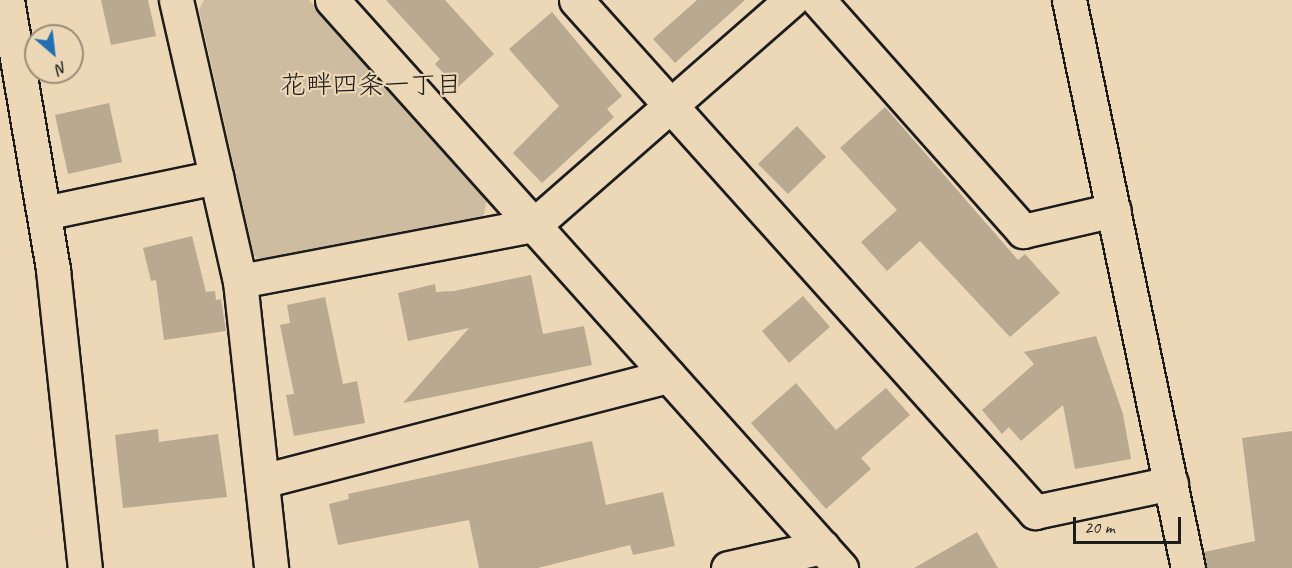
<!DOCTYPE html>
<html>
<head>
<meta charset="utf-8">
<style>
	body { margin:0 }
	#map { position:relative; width:1292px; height:568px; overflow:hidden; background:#ecd8b6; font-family:Caveat,"Klee One",sans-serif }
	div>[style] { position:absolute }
	.green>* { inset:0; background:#cebca0 }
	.building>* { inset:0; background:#b8a990 }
	.roads { filter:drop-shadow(2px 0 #1c1c1c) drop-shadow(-2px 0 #1c1c1c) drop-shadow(0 2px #1c1c1c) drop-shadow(0 -2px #1c1c1c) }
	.street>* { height:33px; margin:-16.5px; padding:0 16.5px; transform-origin:16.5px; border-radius:16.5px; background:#ecd8b6 }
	span { translate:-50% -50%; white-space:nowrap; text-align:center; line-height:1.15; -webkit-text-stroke:4.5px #ecd8b6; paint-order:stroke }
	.neighbourhood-label { font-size:26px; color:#1c1c1c }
	.north { position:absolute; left:24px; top:24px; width:60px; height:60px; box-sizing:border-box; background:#ecd8b6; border:2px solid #998d78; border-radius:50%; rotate:152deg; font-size:16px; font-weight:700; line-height:24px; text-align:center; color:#1c1c1c }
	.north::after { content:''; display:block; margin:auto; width:21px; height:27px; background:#1f6fb2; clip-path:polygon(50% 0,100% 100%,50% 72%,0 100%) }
	.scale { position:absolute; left:1073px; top:517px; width:108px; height:27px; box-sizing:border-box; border:3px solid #1c1c1c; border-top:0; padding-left:8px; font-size:18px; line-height:21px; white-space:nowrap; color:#1c1c1c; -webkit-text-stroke:4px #ecd8b6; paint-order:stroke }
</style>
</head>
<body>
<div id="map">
	<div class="green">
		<div style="clip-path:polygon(204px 0,309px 0,487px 199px,483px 219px,261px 262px,254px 255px,199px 10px)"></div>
	</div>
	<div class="building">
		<div style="clip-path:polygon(101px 0,148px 0,156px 36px,111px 45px)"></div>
		<div style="clip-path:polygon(386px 0,445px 0,494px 54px,457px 88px,435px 64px,440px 59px)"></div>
		<div style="clip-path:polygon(697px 0,745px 0,675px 63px,653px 39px)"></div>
		<div style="clip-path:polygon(552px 12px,622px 96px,607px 109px,614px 117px,542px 183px,513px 153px,559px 106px,509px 49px)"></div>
		<div style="clip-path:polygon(109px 103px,122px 162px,68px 174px,55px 115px)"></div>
		<div style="clip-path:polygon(885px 107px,1018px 260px,1025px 254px,1060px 293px,1010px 337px,920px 241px,887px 271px,861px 242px,897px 210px,840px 148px)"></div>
		<div style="clip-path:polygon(797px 126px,826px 157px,788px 194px,758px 164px)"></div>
		<div style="clip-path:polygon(192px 236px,206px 292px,215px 291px,216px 300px,221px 299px,226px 331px,164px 340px,156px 280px,151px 281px,143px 248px)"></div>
		<div style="clip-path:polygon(531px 275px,543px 334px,584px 326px,592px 365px,403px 403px,469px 328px,408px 341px,398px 293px,435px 284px,436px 292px,454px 291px)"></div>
		<div style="clip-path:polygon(803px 296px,830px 327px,789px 363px,762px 331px)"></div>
		<div style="clip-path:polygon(325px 297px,343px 384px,357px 381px,365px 423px,294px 436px,286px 395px,294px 394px,280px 325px,290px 323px,287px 305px)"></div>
		<div style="clip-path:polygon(1096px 336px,1123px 414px,1131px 459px,1075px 469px,1063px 405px,1021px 441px,1009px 427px,1002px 434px,982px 410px,1034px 364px,1024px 352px)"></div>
		<div style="clip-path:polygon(796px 383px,836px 430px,886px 388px,910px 415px,861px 458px,871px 469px,826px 509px,751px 423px)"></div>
		<div style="clip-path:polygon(158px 429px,159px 442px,218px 434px,227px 497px,123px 508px,115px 435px)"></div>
		<div style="clip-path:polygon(1292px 431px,1292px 568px,1206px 568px,1204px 552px,1255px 541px,1242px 438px)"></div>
		<div style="clip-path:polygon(592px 441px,606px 505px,663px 492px,675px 546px,633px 555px,630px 545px,538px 568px,479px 568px,469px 520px,338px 545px,329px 504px,349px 499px,348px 494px)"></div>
		<div style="clip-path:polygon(977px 532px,998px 568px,914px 568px)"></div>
	</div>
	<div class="roads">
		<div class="street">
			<div style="left:7px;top:0;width:274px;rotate:80.3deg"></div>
			<div style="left:53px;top:270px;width:300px;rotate:83.9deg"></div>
			<div style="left:176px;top:0;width:288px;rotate:77.2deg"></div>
			<div style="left:240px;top:281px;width:289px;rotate:83.8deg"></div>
			<div style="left:332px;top:0;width:763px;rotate:48.14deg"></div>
			<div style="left:576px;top:0;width:688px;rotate:48.12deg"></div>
			<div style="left:1035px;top:512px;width:139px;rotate:-12deg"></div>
			<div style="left:818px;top:0;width:309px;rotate:48.4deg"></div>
			<div style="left:1023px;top:231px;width:93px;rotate:-13deg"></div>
			<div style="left:1069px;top:0;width:580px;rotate:78.17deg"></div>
			<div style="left:44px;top:213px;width:176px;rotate:-11.8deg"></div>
			<div style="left:240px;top:281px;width:299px;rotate:-10.8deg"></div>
			<div style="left:534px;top:225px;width:342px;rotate:-41.2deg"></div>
			<div style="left:262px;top:481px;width:420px;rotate:-14.5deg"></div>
			<div style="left:728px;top:568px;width:97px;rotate:-12.5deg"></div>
		</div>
	</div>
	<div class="neighbourhood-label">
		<span style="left:371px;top:85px">花畔四条一丁目</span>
	</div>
	<div class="north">N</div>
	<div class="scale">20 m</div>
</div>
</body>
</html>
